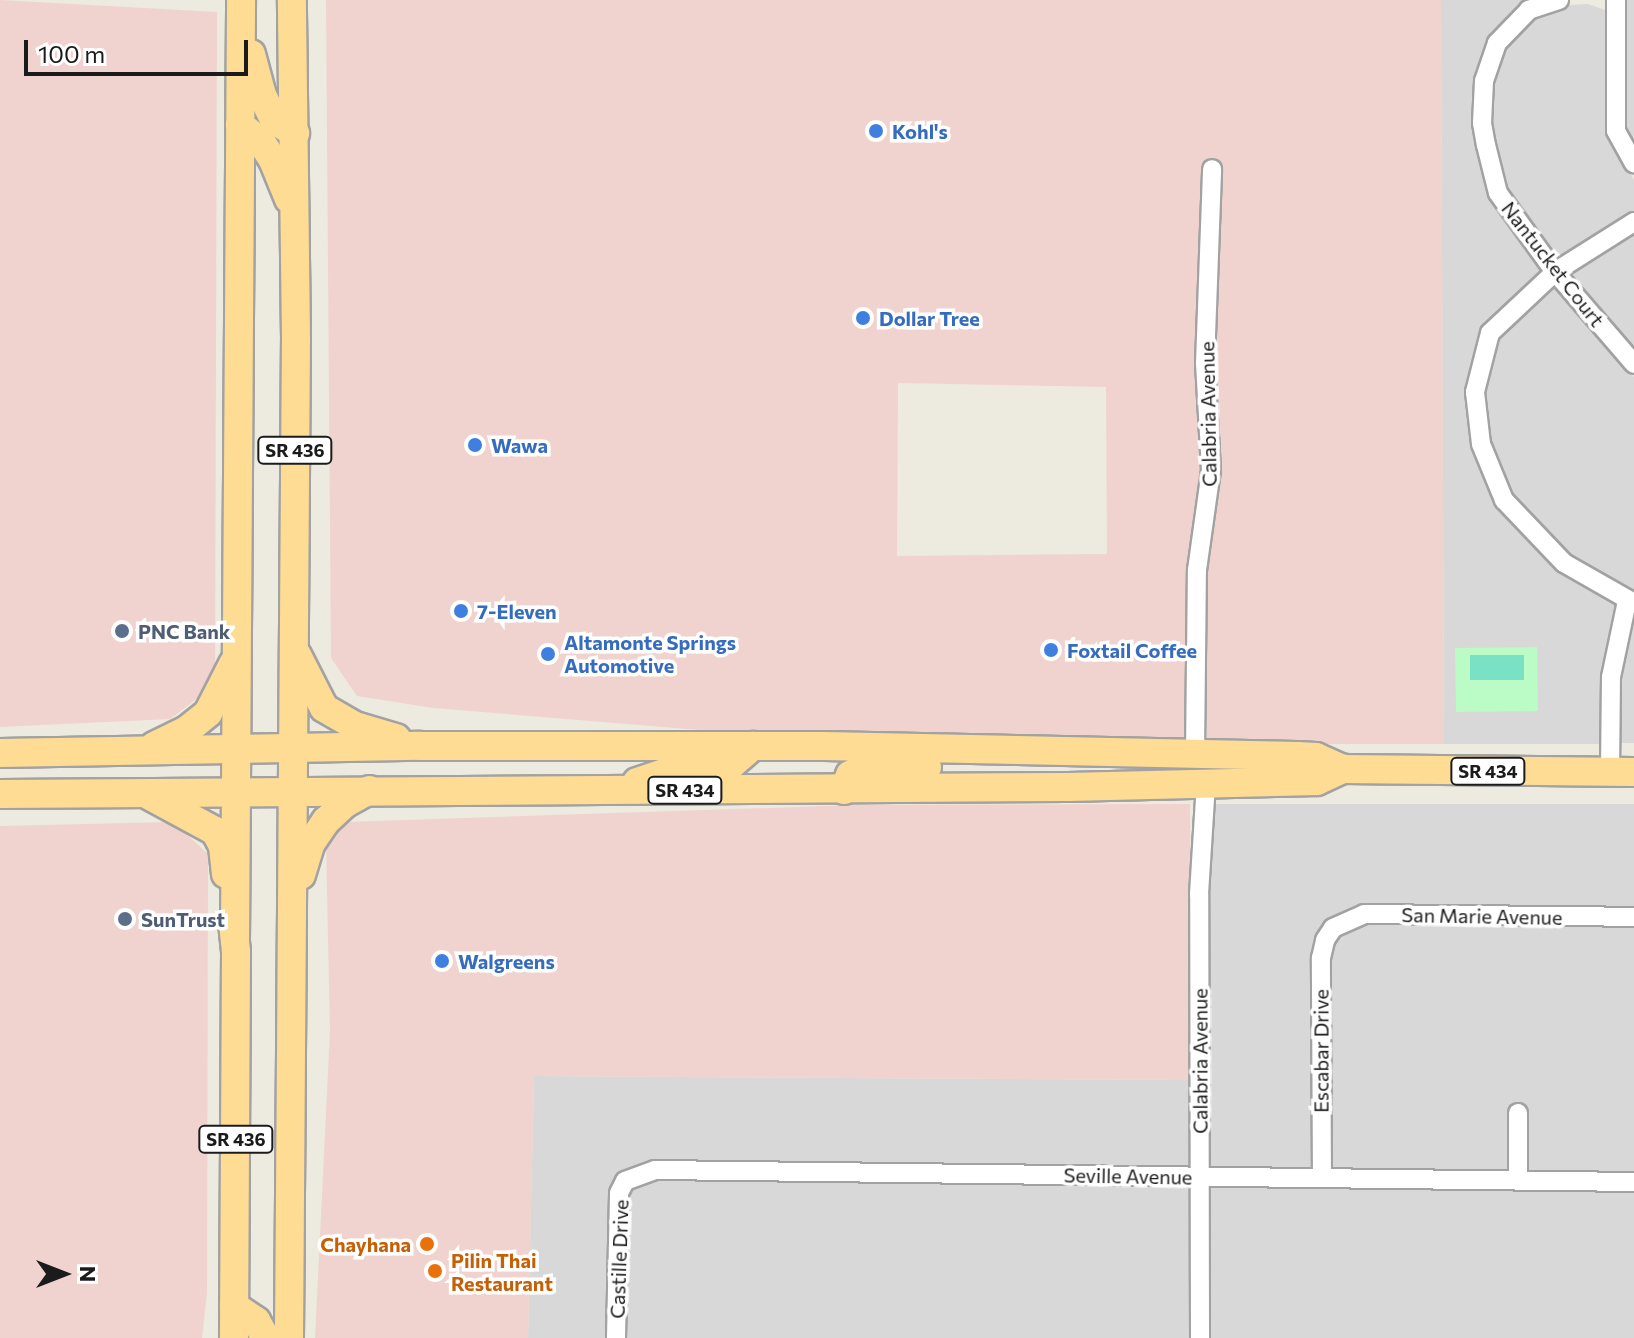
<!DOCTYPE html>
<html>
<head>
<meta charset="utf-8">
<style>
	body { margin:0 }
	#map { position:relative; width:1634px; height:1338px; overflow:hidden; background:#edeae0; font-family:Commissioner,sans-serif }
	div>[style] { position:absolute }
	.residential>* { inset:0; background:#d9d8d8 }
	.commercial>* { inset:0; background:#f0d3ce }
	.park>* { inset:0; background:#bafbc6 }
	.pitch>* { inset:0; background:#7ae1c4 }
	.roads { filter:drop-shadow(2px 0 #a2a2a2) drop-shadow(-2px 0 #a2a2a2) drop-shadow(0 2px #a2a2a2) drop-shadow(0 -2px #a2a2a2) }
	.street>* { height:18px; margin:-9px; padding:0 9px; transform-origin:9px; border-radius:9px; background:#fff }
	.primary>* { height:28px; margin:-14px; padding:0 14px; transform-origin:14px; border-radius:14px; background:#ffdc94 }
	.dots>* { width:22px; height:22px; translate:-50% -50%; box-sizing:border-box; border:4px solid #fff; border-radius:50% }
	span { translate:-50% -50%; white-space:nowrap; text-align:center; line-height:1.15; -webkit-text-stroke:7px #fff; paint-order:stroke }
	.shield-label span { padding:2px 6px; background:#fff; border:2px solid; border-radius:6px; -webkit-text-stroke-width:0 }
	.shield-label { font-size:18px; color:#1b1b1b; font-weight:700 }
	.shop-label { font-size:20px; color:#366cbe; font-weight:700 }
	.left { translate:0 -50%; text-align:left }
	.street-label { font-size:20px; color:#1b1b1b }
	.service-label { font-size:20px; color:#4e5e75; font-weight:700 }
	.food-label { font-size:20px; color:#c56008; font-weight:700 }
	.right { translate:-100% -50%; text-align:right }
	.north { position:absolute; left:24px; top:1234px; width:80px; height:80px; -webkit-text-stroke:6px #fff; paint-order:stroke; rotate:90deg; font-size:22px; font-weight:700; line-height:32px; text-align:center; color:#1b1b1b }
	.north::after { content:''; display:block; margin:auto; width:28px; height:36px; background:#1b1b1b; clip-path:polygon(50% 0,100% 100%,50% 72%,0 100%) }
	.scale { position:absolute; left:24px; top:40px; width:224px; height:36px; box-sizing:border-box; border:4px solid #1b1b1b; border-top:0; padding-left:10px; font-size:24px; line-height:28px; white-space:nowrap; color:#1b1b1b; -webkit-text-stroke:6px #fff; paint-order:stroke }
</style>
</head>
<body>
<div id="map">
	<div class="residential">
		<div style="clip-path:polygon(1441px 0,1534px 0,1488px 41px,1476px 78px,1473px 122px,1544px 271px,1483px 329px,1472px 444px,1557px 568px,1617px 605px,1602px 676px,1602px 744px,1444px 744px)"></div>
		<div style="clip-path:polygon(1625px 0,1634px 0,1634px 147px,1624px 130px)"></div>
		<div style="clip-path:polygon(1588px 4px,1608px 11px,1607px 131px,1634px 180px,1634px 213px,1558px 261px,1506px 190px,1491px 122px,1493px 82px,1504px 47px,1534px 16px,1570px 5px)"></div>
		<div style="clip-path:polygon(1634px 232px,1634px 352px,1568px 274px)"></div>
		<div style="clip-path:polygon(1554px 284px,1634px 377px,1634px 595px,1570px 557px,1512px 496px,1489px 442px,1484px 393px,1498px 337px)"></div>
		<div style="clip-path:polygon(1634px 611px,1634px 743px,1619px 743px,1620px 678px)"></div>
		<div style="clip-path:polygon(1207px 804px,1634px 804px,1634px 910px,1364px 907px,1330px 918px,1321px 926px,1312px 958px,1313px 1170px,1209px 1169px)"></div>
		<div style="clip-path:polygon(1365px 922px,1634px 925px,1634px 1174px,1527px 1173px,1526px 1106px,1509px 1106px,1509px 1173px,1331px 1170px,1329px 959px,1340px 934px)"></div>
		<div style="clip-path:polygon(534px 1076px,1191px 1080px,1192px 1169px,656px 1162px,635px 1167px,621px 1172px,613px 1179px,608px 1209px,607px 1338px,528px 1338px)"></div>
		<div style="clip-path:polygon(657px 1177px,1192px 1184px,1191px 1338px,625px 1338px,628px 1196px,632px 1186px)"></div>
		<div style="clip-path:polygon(1209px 1184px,1634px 1189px,1634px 1338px,1209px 1338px)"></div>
	</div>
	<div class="commercial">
		<div style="clip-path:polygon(0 0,217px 12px,215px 685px,170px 719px,0 727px)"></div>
		<div style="clip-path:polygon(evenodd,326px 0,1441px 0,1444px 744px,1207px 744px,1206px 570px,1220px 470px,1213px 363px,1221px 228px,1220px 161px,1203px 162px,1196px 363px,1202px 470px,1189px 744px,810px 739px,433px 708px,357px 696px,331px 658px,326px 0,898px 383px,1106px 387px,1107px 554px,897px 556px,898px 383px)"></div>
		<div style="clip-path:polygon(1190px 804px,1191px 1080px,534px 1076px,528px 1338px,315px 1338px,330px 1031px,326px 842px,345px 822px,857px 805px)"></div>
		<div style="clip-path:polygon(173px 822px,208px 854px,207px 1293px,202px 1338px,0 1338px,0 826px)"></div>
	</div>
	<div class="park">
		<div style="clip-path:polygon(1537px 647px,1538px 711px,1456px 712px,1455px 648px)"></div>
	</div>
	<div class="pitch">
		<div style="clip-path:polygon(1470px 655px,1524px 655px,1524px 680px,1470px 680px)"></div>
	</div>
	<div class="roads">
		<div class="street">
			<div style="left:1559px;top:0;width:32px;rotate:162deg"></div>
			<div style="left:1529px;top:10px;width:46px;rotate:134.1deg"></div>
			<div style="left:1497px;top:43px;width:40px;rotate:108.9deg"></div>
			<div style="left:1484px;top:81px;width:42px;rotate:92.7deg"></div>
			<div style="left:1482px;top:123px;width:22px;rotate:80deg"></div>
			<div style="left:1486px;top:145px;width:49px;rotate:76deg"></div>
			<div style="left:1498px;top:193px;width:97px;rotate:54.2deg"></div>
			<div style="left:1555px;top:272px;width:121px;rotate:49.3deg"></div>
			<div style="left:1616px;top:0;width:131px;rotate:90deg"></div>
			<div style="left:1616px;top:131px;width:37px;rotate:61deg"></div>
			<div style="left:1634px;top:222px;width:93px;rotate:147.7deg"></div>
			<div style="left:1555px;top:272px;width:89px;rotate:136.8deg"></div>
			<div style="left:1490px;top:333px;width:61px;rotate:104.3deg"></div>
			<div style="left:1475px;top:392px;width:52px;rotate:83.4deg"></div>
			<div style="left:1481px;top:444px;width:61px;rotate:67.7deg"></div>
			<div style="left:1504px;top:500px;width:87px;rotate:46.4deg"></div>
			<div style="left:1564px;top:563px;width:81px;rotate:29.7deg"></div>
			<div style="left:1195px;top:754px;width:184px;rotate:-89.4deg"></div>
			<div style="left:1197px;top:570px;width:101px;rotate:-82deg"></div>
			<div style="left:1211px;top:470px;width:107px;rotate:-93.2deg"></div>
			<div style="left:1205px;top:363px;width:194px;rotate:-87.9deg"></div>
			<div style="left:1610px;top:772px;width:95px;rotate:-89.4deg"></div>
			<div style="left:1611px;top:677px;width:78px;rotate:-78.1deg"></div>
			<div style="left:1518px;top:1113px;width:68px;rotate:90deg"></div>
			<div style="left:1322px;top:1178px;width:220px;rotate:-90.3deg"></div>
			<div style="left:1321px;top:958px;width:18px;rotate:-77deg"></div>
			<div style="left:1325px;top:940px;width:14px;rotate:-56deg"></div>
			<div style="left:1333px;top:928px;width:34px;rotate:-24deg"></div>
			<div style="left:1364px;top:914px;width:270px;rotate:0.6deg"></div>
			<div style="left:616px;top:1338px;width:145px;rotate:-88.8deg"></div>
			<div style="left:619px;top:1193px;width:13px;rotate:-63deg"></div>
			<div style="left:625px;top:1181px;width:32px;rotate:-20deg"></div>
			<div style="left:655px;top:1170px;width:979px;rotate:0.7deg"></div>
			<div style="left:1200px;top:1338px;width:444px;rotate:-90.1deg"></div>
			<div style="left:1199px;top:894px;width:110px;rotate:-86.4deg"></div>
		</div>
		<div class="primary">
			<div style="left:251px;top:54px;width:42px;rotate:75deg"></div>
			<div style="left:262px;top:95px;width:28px;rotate:64deg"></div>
			<div style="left:274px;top:120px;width:25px;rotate:32deg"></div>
			<div style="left:240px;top:125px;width:28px;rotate:39deg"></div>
			<div style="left:262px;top:143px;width:20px;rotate:57deg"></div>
			<div style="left:273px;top:160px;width:42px;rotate:67.7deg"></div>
			<div style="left:297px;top:655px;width:59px;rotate:63deg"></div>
			<div style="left:324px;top:708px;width:36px;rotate:30deg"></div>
			<div style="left:355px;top:726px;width:43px;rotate:16.3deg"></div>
			<div style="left:154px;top:746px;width:37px;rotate:-26deg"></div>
			<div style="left:187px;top:730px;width:27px;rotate:-39deg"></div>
			<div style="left:208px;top:713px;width:55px;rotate:-63deg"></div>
			<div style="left:0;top:753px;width:420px;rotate:-1deg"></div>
			<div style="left:420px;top:746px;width:404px"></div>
			<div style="left:824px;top:746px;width:473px;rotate:1.2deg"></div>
			<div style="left:1297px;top:756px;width:19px;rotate:3deg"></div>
			<div style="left:1316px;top:757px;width:30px;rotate:24deg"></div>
			<div style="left:1343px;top:769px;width:291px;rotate:0.6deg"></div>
			<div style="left:637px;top:782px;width:41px;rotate:-18.4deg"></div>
			<div style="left:676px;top:769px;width:56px;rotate:-5.1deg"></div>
			<div style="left:732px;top:764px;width:28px;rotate:-41deg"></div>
			<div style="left:844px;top:790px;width:16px;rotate:-68deg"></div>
			<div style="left:850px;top:775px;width:16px;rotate:-27deg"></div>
			<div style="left:864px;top:768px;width:63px;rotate:-0.9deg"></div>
			<div style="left:0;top:794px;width:1068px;rotate:-0.38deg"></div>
			<div style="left:1068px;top:787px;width:249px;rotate:-1.4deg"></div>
			<div style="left:1317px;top:781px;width:29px;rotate:-25deg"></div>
			<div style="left:150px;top:796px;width:74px;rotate:28.3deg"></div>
			<div style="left:215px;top:831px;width:17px;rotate:62deg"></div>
			<div style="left:223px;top:846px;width:28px;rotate:84deg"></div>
			<div style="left:301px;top:875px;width:34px;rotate:-73deg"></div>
			<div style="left:311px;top:843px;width:27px;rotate:-56deg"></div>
			<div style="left:326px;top:821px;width:25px;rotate:-43deg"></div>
			<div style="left:344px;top:804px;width:29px;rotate:-29deg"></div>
			<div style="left:233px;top:923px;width:29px;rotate:84deg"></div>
			<div style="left:236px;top:952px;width:386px;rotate:90.3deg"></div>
			<div style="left:235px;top:940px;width:940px;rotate:-89.63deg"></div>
			<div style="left:234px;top:1306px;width:27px;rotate:34deg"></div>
			<div style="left:256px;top:1321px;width:20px;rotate:60deg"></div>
			<div style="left:289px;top:1338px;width:999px;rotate:-89.6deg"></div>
			<div style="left:296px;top:339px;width:339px;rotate:-90.7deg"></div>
		</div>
	</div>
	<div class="dots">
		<div style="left:876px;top:131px;background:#3f7fe0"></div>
		<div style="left:863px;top:318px;background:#3f7fe0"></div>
		<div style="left:475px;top:445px;background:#3f7fe0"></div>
		<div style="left:461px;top:611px;background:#3f7fe0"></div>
		<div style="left:122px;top:631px;background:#5c6f8a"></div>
		<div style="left:1051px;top:650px;background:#3f7fe0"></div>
		<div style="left:548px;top:654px;background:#3f7fe0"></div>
		<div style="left:125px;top:919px;background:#5c6f8a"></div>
		<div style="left:442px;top:961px;background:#3f7fe0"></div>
		<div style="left:427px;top:1244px;background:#e8710a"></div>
		<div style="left:435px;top:1271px;background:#e8710a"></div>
	</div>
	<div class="shield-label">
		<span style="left:295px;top:450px">SR 436</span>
		<span style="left:1488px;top:771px">SR 434</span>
		<span style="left:685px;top:790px">SR 434</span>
		<span style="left:236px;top:1139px">SR 436</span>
	</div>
	<div class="shop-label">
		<span class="left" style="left:892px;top:131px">Kohl's</span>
		<span class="left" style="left:879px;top:318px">Dollar Tree</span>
		<span class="left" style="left:491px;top:445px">Wawa</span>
		<span class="left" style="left:477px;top:611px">7-Eleven</span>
		<span class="left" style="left:564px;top:654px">Altamonte Springs<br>Automotive</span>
		<span class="left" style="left:1067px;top:650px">Foxtail Coffee</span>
		<span class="left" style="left:458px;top:961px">Walgreens</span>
	</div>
	<div class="street-label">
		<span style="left:1553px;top:264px;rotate:52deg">Nantucket Court</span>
		<span style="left:1208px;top:414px;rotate:-91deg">Calabria Avenue</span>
		<span style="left:1482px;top:916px;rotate:1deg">San Marie Avenue</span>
		<span style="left:1321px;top:1051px;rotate:-90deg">Escabar Drive</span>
		<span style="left:1200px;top:1061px;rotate:-90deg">Calabria Avenue</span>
		<span style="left:1128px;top:1176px;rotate:1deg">Seville Avenue</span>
		<span style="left:619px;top:1259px;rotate:-88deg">Castille Drive</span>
	</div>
	<div class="service-label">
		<span class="left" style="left:138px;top:631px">PNC Bank</span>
		<span class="left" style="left:141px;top:919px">SunTrust</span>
	</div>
	<div class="food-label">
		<span class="right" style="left:411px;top:1244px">Chayhana</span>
		<span class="left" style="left:451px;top:1272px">Pilin Thai<br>Restaurant</span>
	</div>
	<div class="north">N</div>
	<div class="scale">100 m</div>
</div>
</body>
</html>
